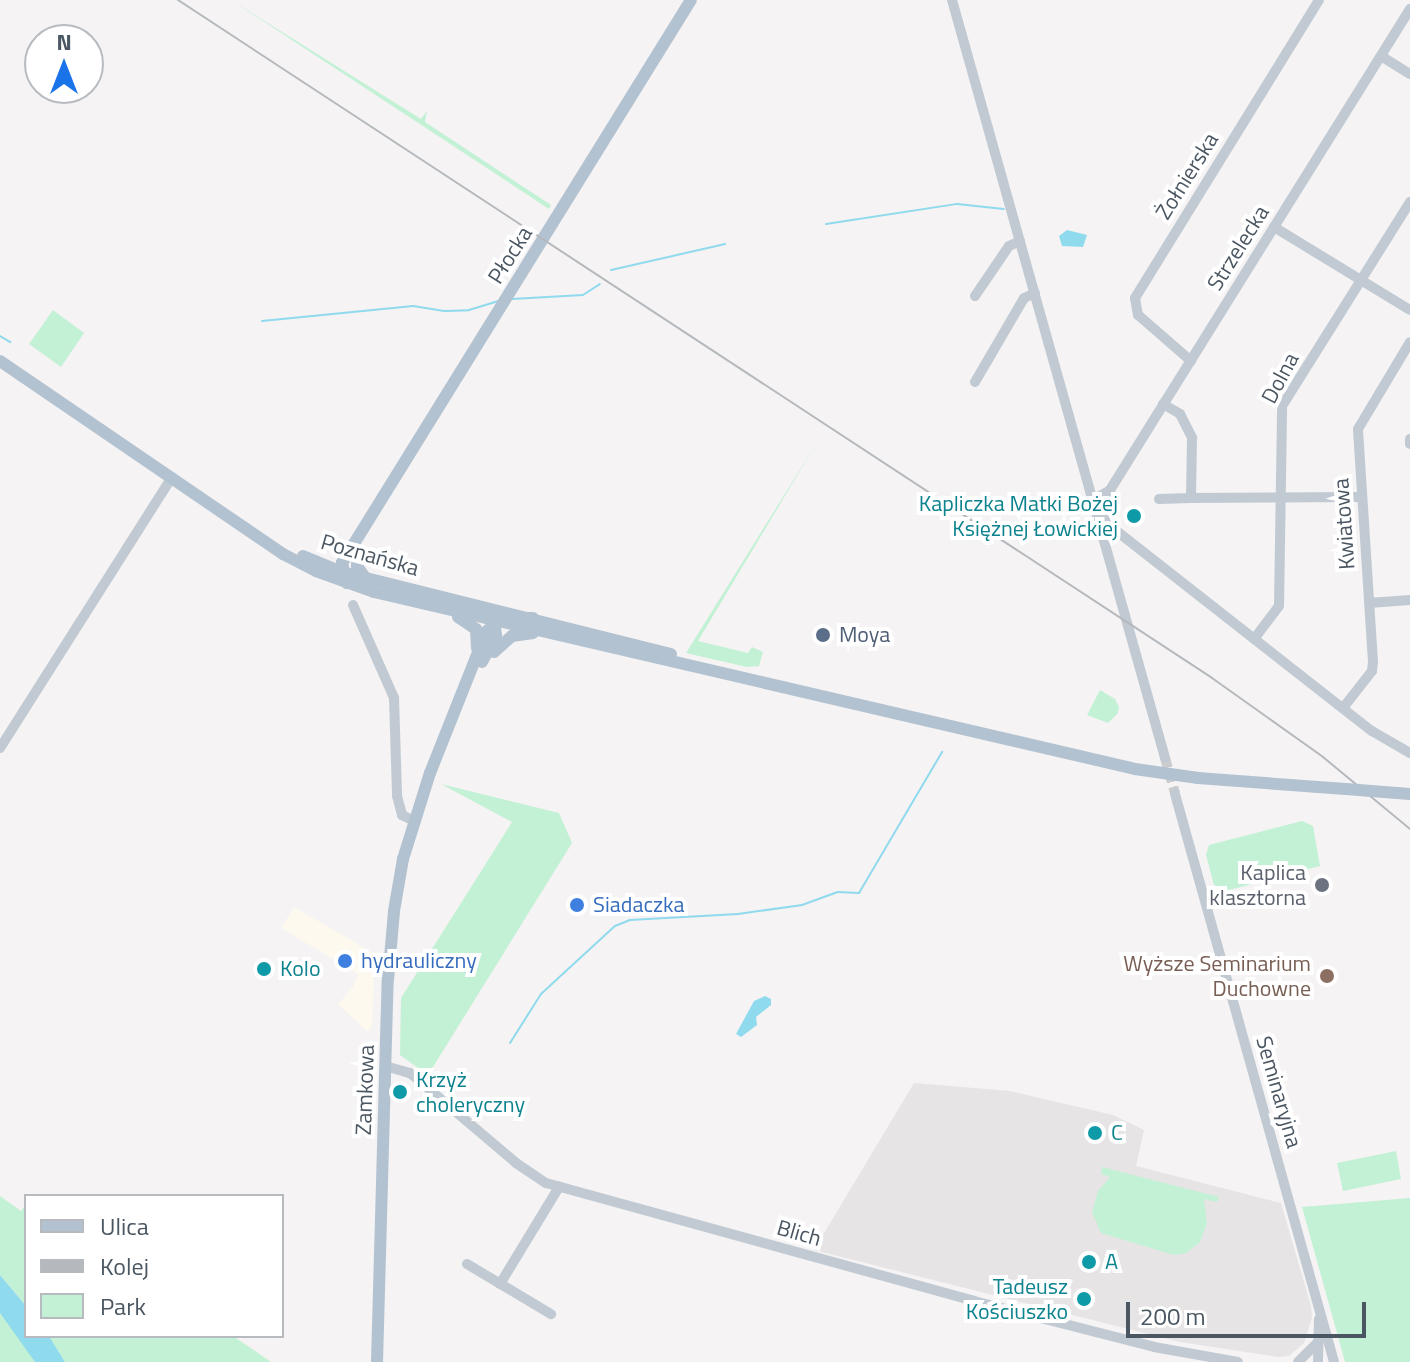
<!DOCTYPE html>
<html>
<head>
<meta charset="utf-8">
<style>
	body { margin:0 }
	#map { position:relative; width:1410px; height:1362px; overflow:hidden; background:#f5f3f3; font-family:"Titillium Web",sans-serif }
	div>[style] { position:absolute }
	.commercial>* { inset:0; background:#fdf9ef }
	.education>* { inset:0; background:#e6e4e5 }
	.green>* { inset:0; background:#c3f1d5 }
	.water>* { inset:0; background:#90daee }
	.stream>* { height:2px; margin:-1px; padding:0 1px; transform-origin:1px; border-radius:1px; background:#90daee }
	.minor-tunnel>* { height:10px; margin-top:-5px; transform-origin:0; background:repeating-linear-gradient(90deg,#caccce 0 10px,transparent 0 15px) }
	.minor>* { height:10px; margin:-5px; padding:0 5px; transform-origin:5px; border-radius:5px; background:#c1cad2 }
	.major>* { height:12px; margin:-6px; padding:0 6px; transform-origin:6px; border-radius:6px; background:#b3c2d1 }
	.rail>* { height:2px; margin:-1px; padding:0 1px; transform-origin:1px; border-radius:1px; background:#b5b8bd }
	.major-bridge>* { height:12px; margin:-6px; padding:0 6px; transform-origin:6px; border-radius:6px; background:#b3c2d1 }
	.dots>* { width:22px; height:22px; translate:-50% -50%; box-sizing:border-box; border:4px solid #fff; border-radius:50% }
	span { translate:-50% -50%; white-space:nowrap; text-align:center; line-height:1.15; -webkit-text-stroke:8px #fff; paint-order:stroke }
	.street-label { font-size:22px; color:#4a5661 }
	.culture-label { font-size:22px; color:#0d838f }
	.right { translate:-100% -50%; text-align:right }
	.left { translate:0 -50%; text-align:left }
	.service-label { font-size:22px; color:#4e5e75 }
	.worship-label { font-size:22px; color:#5b616d }
	.shop-label { font-size:22px; color:#366cbe }
	.education-label { font-size:22px; color:#785e54 }
	.legend { position:absolute; left:24px; top:1194px; width:260px; height:144px; box-sizing:border-box; background:#fff; border:2px solid #b7bbc0; margin:0; padding:10px 14px; list-style:none; font-size:24px; color:#4a5661 }
	.legend li { display:flex; align-items:center; gap:16px; height:40px }
	.legend b { width:40px; border:2px solid #b7bbc0 }
	.north { position:absolute; left:24px; top:24px; width:80px; height:80px; box-sizing:border-box; background:#fff; border:2px solid #b7bbc0; border-radius:50%; rotate:0deg; font-size:22px; font-weight:700; line-height:32px; text-align:center; color:#4a5661 }
	.north::after { content:''; display:block; margin:auto; width:28px; height:36px; background:#1a73e8; clip-path:polygon(50% 0,100% 100%,50% 72%,0 100%) }
	.scale { position:absolute; left:1126px; top:1302px; width:240px; height:36px; box-sizing:border-box; border:4px solid #4a5661; border-top:0; padding-left:10px; font-size:24px; line-height:28px; white-space:nowrap; color:#4a5661; -webkit-text-stroke:6px #fff; paint-order:stroke }
</style>
</head>
<body>
<div id="map">
	<div class="commercial">
		<div style="clip-path:polygon(294px 907px,375px 954px,372px 1025px,368px 1032px,338px 1004px,353px 987px,358px 974px,281px 928px)"></div>
	</div>
	<div class="education">
		<div style="clip-path:polygon(914px 1083px,1010px 1091px,1113px 1115px,1144px 1130px,1136px 1166px,1281px 1203px,1311px 1306px,1312px 1318px,1304px 1343px,1289px 1356px,1279px 1357px,1180px 1342px,814px 1250px)"></div>
	</div>
	<div class="green">
		<div style="clip-path:polygon(231px 0,421px 119px,427px 111px,425px 122px,551px 205px,549px 209px)"></div>
		<div style="clip-path:polygon(53px 310px,84px 333px,61px 367px,29px 344px)"></div>
		<div style="clip-path:polygon(816px 444px,698px 641px,748px 653px,752px 647px,763px 652px,759px 666px,747px 667px,686px 653px)"></div>
		<div style="clip-path:polygon(1100px 690px,1115px 699px,1119px 707px,1118px 713px,1108px 723px,1087px 715px)"></div>
		<div style="clip-path:polygon(441px 784px,559px 813px,572px 843px,428px 1075px,400px 1055px,401px 998px,512px 822px)"></div>
		<div style="clip-path:polygon(1302px 821px,1313px 826px,1320px 866px,1229px 890px,1214px 885px,1206px 855px,1209px 845px)"></div>
		<div style="clip-path:polygon(1396px 1151px,1401px 1179px,1343px 1191px,1337px 1163px)"></div>
		<div style="clip-path:polygon(1102px 1167px,1219px 1197px,1217px 1202px,1204px 1199px,1207px 1223px,1200px 1242px,1186px 1253px,1174px 1255px,1101px 1233px,1092px 1212px,1098px 1191px,1110px 1177px,1101px 1174px)"></div>
		<div style="clip-path:polygon(0 1196px,21px 1211px,26px 1204px,26px 1306px,0 1275px)"></div>
		<div style="clip-path:polygon(1410px 1198px,1410px 1362px,1345px 1362px,1302px 1207px)"></div>
		<div style="clip-path:polygon(0 1313px,21px 1339px,35px 1362px,0 1362px)"></div>
		<div style="clip-path:polygon(49px 1336px,233px 1336px,271px 1362px,65px 1362px)"></div>
	</div>
	<div class="water">
		<div style="clip-path:polygon(1067px 230px,1087px 235px,1083px 247px,1062px 246px,1059px 236px)"></div>
		<div style="clip-path:polygon(765px 996px,771px 999px,771px 1005px,756px 1017px,757px 1025px,741px 1037px,736px 1034px,754px 1001px)"></div>
		<div style="clip-path:polygon(0 1275px,26px 1306px,26px 1336px,49px 1336px,65px 1362px,35px 1362px,0 1313px)"></div>
	</div>
	<div class="stream">
		<div style="left:826px;top:224px;width:133px;rotate:-8.7deg"></div>
		<div style="left:957px;top:204px;width:47px;rotate:6.1deg"></div>
		<div style="left:611px;top:270px;width:117px;rotate:-12.8deg"></div>
		<div style="left:512px;top:299px;width:71px;rotate:-3.2deg"></div>
		<div style="left:583px;top:295px;width:20px;rotate:-33deg"></div>
		<div style="left:262px;top:321px;width:152px;rotate:-5.7deg"></div>
		<div style="left:413px;top:306px;width:33px;rotate:9deg"></div>
		<div style="left:446px;top:311px;width:23px;rotate:-2deg"></div>
		<div style="left:469px;top:310px;width:30px;rotate:-17deg"></div>
		<div style="left:0;top:336px;width:12px;rotate:31deg"></div>
		<div style="left:510px;top:1043px;width:58px;rotate:-57.7deg"></div>
		<div style="left:541px;top:994px;width:100px;rotate:-42.6deg"></div>
		<div style="left:615px;top:926px;width:16px;rotate:-22deg"></div>
		<div style="left:630px;top:920px;width:108px;rotate:-3.2deg"></div>
		<div style="left:738px;top:914px;width:65px;rotate:-8deg"></div>
		<div style="left:802px;top:905px;width:38px;rotate:-20deg"></div>
		<div style="left:838px;top:892px;width:21px;rotate:3deg"></div>
		<div style="left:859px;top:893px;width:164px;rotate:-59.5deg"></div>
	</div>
	<div class="minor-tunnel">
		<div style="left:1165px;top:758px;width:37px;rotate:74deg"></div>
	</div>
	<div class="minor">
		<div style="left:952px;top:0;width:787px;rotate:74.3deg"></div>
		<div style="left:1381px;top:56px;width:34px;rotate:32deg"></div>
		<div style="left:1274px;top:227px;width:159px;rotate:31.4deg"></div>
		<div style="left:975px;top:296px;width:60px;rotate:-55.8deg"></div>
		<div style="left:1009px;top:246px;width:12px;rotate:-24deg"></div>
		<div style="left:1191px;top:361px;width:70px;rotate:-139deg"></div>
		<div style="left:1138px;top:315px;width:17px;rotate:-100deg"></div>
		<div style="left:1135px;top:298px;width:350px;rotate:-58.3deg"></div>
		<div style="left:975px;top:382px;width:97px;rotate:-59.7deg"></div>
		<div style="left:1024px;top:298px;width:12px;rotate:-24deg"></div>
		<div style="left:1163px;top:404px;width:20px;rotate:30deg"></div>
		<div style="left:1180px;top:414px;width:27px;rotate:63deg"></div>
		<div style="left:1192px;top:438px;width:60px;rotate:91deg"></div>
		<div style="left:1191px;top:498px;width:171px;rotate:-0.3deg"></div>
		<div style="left:1410px;top:439px;width:5px;rotate:90deg"></div>
		<div style="left:1108px;top:493px;width:19px;rotate:96deg"></div>
		<div style="left:1106px;top:512px;width:16px;rotate:72deg"></div>
		<div style="left:1159px;top:499px;width:32px;rotate:-2deg"></div>
		<div style="left:1093px;top:500px;width:20px;rotate:-30deg"></div>
		<div style="left:1110px;top:490px;width:567px;rotate:-58.05deg"></div>
		<div style="left:1101px;top:530px;width:13px;rotate:-4deg"></div>
		<div style="left:1114px;top:529px;width:328px;rotate:38.1deg"></div>
		<div style="left:1372px;top:731px;width:44px;rotate:30.1deg"></div>
		<div style="left:1369px;top:603px;width:41px;rotate:-4.2deg"></div>
		<div style="left:353px;top:605px;width:102px;rotate:66.2deg"></div>
		<div style="left:394px;top:698px;width:98px;rotate:88.2deg"></div>
		<div style="left:397px;top:796px;width:20px;rotate:75deg"></div>
		<div style="left:402px;top:815px;width:13px;rotate:27deg"></div>
		<div style="left:1254px;top:639px;width:41px;rotate:-52.9deg"></div>
		<div style="left:1279px;top:606px;width:200px;rotate:-89.1deg"></div>
		<div style="left:1282px;top:406px;width:241px;rotate:-57.9deg"></div>
		<div style="left:1343px;top:708px;width:47px;rotate:-51.9deg"></div>
		<div style="left:1372px;top:671px;width:9px;rotate:-84deg"></div>
		<div style="left:1373px;top:662px;width:233px;rotate:-93.7deg"></div>
		<div style="left:1358px;top:429px;width:101px;rotate:-59.1deg"></div>
		<div style="left:0;top:748px;width:321px;rotate:-57.6deg"></div>
		<div style="left:1175px;top:794px;width:590px;rotate:74.36deg"></div>
		<div style="left:385px;top:1066px;width:26px;rotate:16deg"></div>
		<div style="left:410px;top:1073px;width:139px;rotate:40.3deg"></div>
		<div style="left:516px;top:1163px;width:36px;rotate:34deg"></div>
		<div style="left:546px;top:1183px;width:444px;rotate:15.4deg"></div>
		<div style="left:974px;top:1301px;width:186px;rotate:14.3deg"></div>
		<div style="left:1154px;top:1347px;width:85px;rotate:10.1deg"></div>
		<div style="left:467px;top:1264px;width:98px;rotate:30.8deg"></div>
		<div style="left:500px;top:1284px;width:114px;rotate:-58.7deg"></div>
		<div style="left:1298px;top:1362px;width:28px;rotate:-45deg"></div>
		<div style="left:1318px;top:1362px;width:43px;rotate:-88.7deg"></div>
	</div>
	<div class="major">
		<div style="left:0;top:361px;width:343px;rotate:34.3deg"></div>
		<div style="left:283px;top:554px;width:37px;rotate:27deg"></div>
		<div style="left:316px;top:571px;width:62px;rotate:19.9deg"></div>
		<div style="left:374px;top:592px;width:781px;rotate:13.09deg"></div>
		<div style="left:1135px;top:769px;width:64px;rotate:8.1deg"></div>
		<div style="left:1198px;top:778px;width:148px;rotate:4.3deg"></div>
		<div style="left:357px;top:550px;width:16px;rotate:90deg"></div>
		<div style="left:357px;top:566px;width:12px;rotate:55deg"></div>
		<div style="left:303px;top:556px;width:42px;rotate:22.3deg"></div>
		<div style="left:342px;top:572px;width:339px;rotate:14deg"></div>
		<div style="left:347px;top:583px;width:21px;rotate:-104deg"></div>
		<div style="left:342px;top:563px;width:662px;rotate:-58.21deg"></div>
		<div style="left:458px;top:617px;width:22px;rotate:34deg"></div>
		<div style="left:476px;top:629px;width:19px;rotate:87deg"></div>
		<div style="left:494px;top:652px;width:24px;rotate:-42deg"></div>
		<div style="left:512px;top:636px;width:21px;rotate:-8deg"></div>
		<div style="left:482px;top:662px;width:30px;rotate:-62deg"></div>
		<div style="left:496px;top:636px;width:19px;rotate:-96deg"></div>
		<div style="left:1397px;top:793px;width:13px;rotate:4deg"></div>
		<div style="left:377px;top:1362px;width:382px;rotate:-88.4deg"></div>
		<div style="left:388px;top:980px;width:69px;rotate:-85deg"></div>
		<div style="left:394px;top:911px;width:53px;rotate:-80.2deg"></div>
		<div style="left:403px;top:859px;width:90px;rotate:-72.6deg"></div>
		<div style="left:430px;top:773px;width:152px;rotate:-68.3deg"></div>
		<div style="left:486px;top:632px;width:21px;rotate:-43deg"></div>
		<div style="left:501px;top:618px;width:32px"></div>
	</div>
	<div class="rail">
		<div style="left:178px;top:0;width:1236px;rotate:33.25deg"></div>
		<div style="left:1212px;top:678px;width:136px;rotate:35.4deg"></div>
		<div style="left:1323px;top:757px;width:113px;rotate:39.6deg"></div>
	</div>
	<div class="major-bridge">
		<div style="left:1346px;top:789px;width:51px;rotate:4.5deg"></div>
	</div>
	<div class="dots">
		<div style="left:1134px;top:516px;background:#0f9aa8"></div>
		<div style="left:823px;top:635px;background:#5c6f8a"></div>
		<div style="left:1322px;top:885px;background:#6b7280"></div>
		<div style="left:577px;top:905px;background:#3f7fe0"></div>
		<div style="left:345px;top:961px;background:#3f7fe0"></div>
		<div style="left:264px;top:969px;background:#0f9aa8"></div>
		<div style="left:1327px;top:976px;background:#8d6e63"></div>
		<div style="left:400px;top:1092px;background:#0f9aa8"></div>
		<div style="left:1095px;top:1133px;background:#0f9aa8"></div>
		<div style="left:1089px;top:1262px;background:#0f9aa8"></div>
		<div style="left:1084px;top:1299px;background:#0f9aa8"></div>
	</div>
	<div class="street-label">
		<span style="left:1187px;top:176px;rotate:-58deg">Żołnierska</span>
		<span style="left:1238px;top:248px;rotate:-58deg">Strzelecka</span>
		<span style="left:510px;top:255px;rotate:-58deg">Płocka</span>
		<span style="left:1280px;top:378px;rotate:-62deg">Dolna</span>
		<span style="left:1344px;top:524px;rotate:-94deg">Kwiatowa</span>
		<span style="left:370px;top:555px;rotate:16deg">Poznańska</span>
		<span style="left:365px;top:1090px;rotate:-88deg">Zamkowa</span>
		<span style="left:1279px;top:1092px;rotate:74deg">Seminaryjna</span>
		<span style="left:799px;top:1233px;rotate:16deg">Blich</span>
	</div>
	<div class="culture-label">
		<span class="right" style="left:1118px;top:516px">Kapliczka Matki Bożej<br>Księżnej Łowickiej</span>
		<span class="left" style="left:280px;top:969px">Kolo</span>
		<span class="left" style="left:416px;top:1092px">Krzyż<br>choleryczny</span>
		<span class="left" style="left:1111px;top:1133px">C</span>
		<span class="left" style="left:1105px;top:1262px">A</span>
		<span class="right" style="left:1068px;top:1299px">Tadeusz<br>Kościuszko</span>
	</div>
	<div class="service-label">
		<span class="left" style="left:839px;top:635px">Moya</span>
	</div>
	<div class="worship-label">
		<span class="right" style="left:1306px;top:885px">Kaplica<br>klasztorna</span>
	</div>
	<div class="shop-label">
		<span class="left" style="left:593px;top:905px">Siadaczka</span>
		<span class="left" style="left:361px;top:961px">hydrauliczny</span>
	</div>
	<div class="education-label">
		<span class="right" style="left:1311px;top:976px">Wyższe Seminarium<br>Duchowne</span>
	</div>
	<ul class="legend">
	<li><b style="height:10px;background:#b3c2d1"></b>Ulica</li>
	<li><b style="height:10px;background:#b5b8bd"></b>Kolej</li>
	<li><b style="height:22px;background:#c3f1d5"></b>Park</li>
	</ul>
	<div class="north">N</div>
	<div class="scale">200 m</div>
</div>
</body>
</html>
